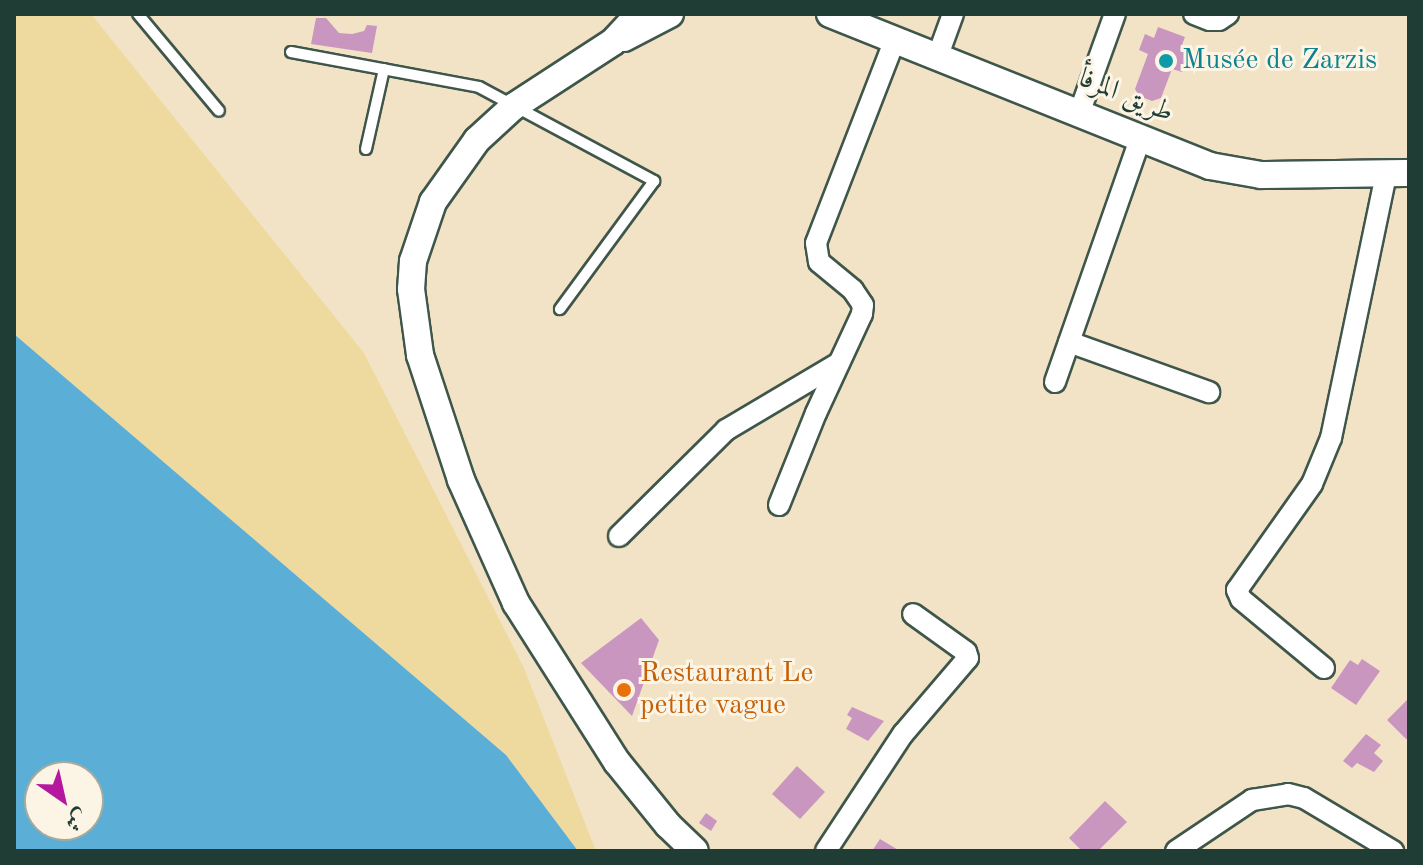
<!DOCTYPE html>
<html>
<head>
<meta charset="utf-8">
<style>
	body { margin:0 }
	#map { position:relative; width:1423px; height:865px; overflow:hidden; background:#f2e3c6; font-family:"Old Standard TT",Amiri,serif }
	div>[style] { position:absolute }
	.sand>* { inset:0; background:#eeda9e }
	.water>* { inset:0; background:#5bafd7 }
	.building>* { inset:0; background:#c996bf }
	.roads { filter:drop-shadow(2px 0 #3f564a) drop-shadow(-2px 0 #3f564a) drop-shadow(0 2px #3f564a) drop-shadow(0 -2px #3f564a) }
	.service>* { height:10px; margin:-5px; padding:0 5px; transform-origin:5px; border-radius:5px; background:#fff }
	.minor>* { height:20px; margin:-10px; padding:0 10px; transform-origin:10px; border-radius:10px; background:#fff }
	.tertiary>* { height:26px; margin:-13px; padding:0 13px; transform-origin:13px; border-radius:13px; background:#fff }
	.dots>* { width:22px; height:22px; translate:-50% -50%; box-sizing:border-box; border:4px solid #fcf5e5; border-radius:50% }
	span { translate:-50% -50%; white-space:nowrap; text-align:center; line-height:1.15; -webkit-text-stroke:6px #fcf5e5; paint-order:stroke }
	.culture-label { font-size:28px; color:#0d838f }
	.left { translate:0 -50%; text-align:left }
	.street-label { font-size:28px; color:#1f3d34 }
	.food-label { font-size:28px; color:#c56008 }
	.frame { position:absolute; inset:0; border:16px solid #1f3d34; pointer-events:none }
	.north { position:absolute; left:24px; top:761px; width:80px; height:80px; box-sizing:border-box; background:#fcf5e5; border:2px solid #a4ab9e; border-radius:50%; rotate:146deg; font-size:22px; font-weight:700; line-height:32px; text-align:center; color:#1f3d34 }
	.north::after { content:''; display:block; margin:auto; width:28px; height:36px; background:#b5179e; clip-path:polygon(50% 0,100% 100%,50% 72%,0 100%) }
</style>
</head>
<body>
<div id="map">
	<div class="sand">
		<div style="clip-path:polygon(14px 14px,91px 14px,364px 353px,524px 668px,596px 851px,578px 851px,506px 755px,14px 334px)"></div>
	</div>
	<div class="water">
		<div style="clip-path:polygon(evenodd,14px 334px,506px 755px,578px 851px,14px 851px,14px 334px,40px 777px,88px 777px,88px 825px,40px 825px,40px 777px)"></div>
	</div>
	<div class="building">
		<div style="clip-path:polygon(316px 18px,326px 18px,339px 33px,352px 34px,364px 31px,367px 25px,377px 26px,372px 53px,311px 44px)"></div>
		<div style="clip-path:polygon(1158px 27px,1185px 37px,1180px 50px,1189px 54px,1182px 72px,1172px 69px,1161px 98px,1152px 101px,1139px 96px,1135px 89px,1148px 54px,1139px 50px,1145px 34px,1154px 38px)"></div>
		<div style="clip-path:polygon(641px 618px,659px 640px,632px 716px,581px 663px)"></div>
		<div style="clip-path:polygon(1362px 659px,1380px 671px,1356px 705px,1331px 688px,1350px 660px,1358px 665px)"></div>
		<div style="clip-path:polygon(1409px 698px,1409px 737px,1406px 739px,1387px 720px)"></div>
		<div style="clip-path:polygon(852px 707px,884px 721px,868px 741px,846px 729px,852px 718px,847px 715px)"></div>
		<div style="clip-path:polygon(1366px 734px,1381px 745px,1374px 753px,1383px 761px,1374px 772px,1357px 763px,1352px 768px,1343px 761px)"></div>
		<div style="clip-path:polygon(797px 766px,825px 792px,800px 819px,772px 794px)"></div>
		<div style="clip-path:polygon(1105px 801px,1127px 822px,1098px 851px,1082px 851px,1069px 838px)"></div>
		<div style="clip-path:polygon(706px 813px,717px 821px,711px 831px,699px 823px)"></div>
		<div style="clip-path:polygon(880px 839px,900px 851px,872px 851px)"></div>
	</div>
	<div class="roads">
		<div class="service">
			<div style="left:138px;top:14px;width:126px;rotate:50.1deg"></div>
			<div style="left:291px;top:52px;width:191px;rotate:10.5deg"></div>
			<div style="left:479px;top:87px;width:199px;rotate:28.2deg"></div>
			<div style="left:654px;top:181px;width:159px;rotate:126.3deg"></div>
			<div style="left:366px;top:149px;width:82px;rotate:-77.3deg"></div>
		</div>
		<div class="minor">
			<div style="left:1194px;top:14px;width:17px;rotate:21deg"></div>
			<div style="left:1210px;top:20px;width:9px"></div>
			<div style="left:1219px;top:20px;width:11px;rotate:-34deg"></div>
			<div style="left:937px;top:58px;width:47px;rotate:-70deg"></div>
			<div style="left:1080px;top:111px;width:103px;rotate:-70.2deg"></div>
			<div style="left:1069px;top:342px;width:149px;rotate:19.7deg"></div>
			<div style="left:1055px;top:382px;width:261px;rotate:-70.7deg"></div>
			<div style="left:779px;top:505px;width:99px;rotate:-68.1deg"></div>
			<div style="left:816px;top:413px;width:109px;rotate:-65.1deg"></div>
			<div style="left:862px;top:314px;width:9px;rotate:-84deg"></div>
			<div style="left:863px;top:305px;width:18px;rotate:-124deg"></div>
			<div style="left:853px;top:290px;width:44px;rotate:-140.5deg"></div>
			<div style="left:819px;top:262px;width:19px;rotate:-99deg"></div>
			<div style="left:816px;top:243px;width:216px;rotate:-68.8deg"></div>
			<div style="left:619px;top:536px;width:151px;rotate:-44.7deg"></div>
			<div style="left:726px;top:430px;width:131px;rotate:-30.7deg"></div>
			<div style="left:1324px;top:668px;width:108px;rotate:-140.3deg"></div>
			<div style="left:1241px;top:599px;width:10px;rotate:-114deg"></div>
			<div style="left:1237px;top:590px;width:130px;rotate:-54.7deg"></div>
			<div style="left:1312px;top:484px;width:50px;rotate:-67.6deg"></div>
			<div style="left:1331px;top:438px;width:270px;rotate:-78.2deg"></div>
			<div style="left:826px;top:851px;width:140px;rotate:-56.7deg"></div>
			<div style="left:903px;top:734px;width:100px;rotate:-49.5deg"></div>
			<div style="left:968px;top:658px;width:6px;rotate:-108deg"></div>
			<div style="left:966px;top:652px;width:65px;rotate:-144.4deg"></div>
			<div style="left:1176px;top:851px;width:92px;rotate:-33.9deg"></div>
			<div style="left:1252px;top:800px;width:36px;rotate:-9deg"></div>
			<div style="left:1288px;top:794px;width:16px;rotate:14deg"></div>
			<div style="left:1304px;top:798px;width:104px;rotate:30.8deg"></div>
		</div>
		<div class="tertiary">
			<div style="left:639px;top:14px;width:38px;rotate:133deg"></div>
			<div style="left:613px;top:42px;width:119px;rotate:147deg"></div>
			<div style="left:513px;top:107px;width:49px;rotate:137.5deg"></div>
			<div style="left:477px;top:140px;width:76px;rotate:125.4deg"></div>
			<div style="left:433px;top:202px;width:62px;rotate:108.7deg"></div>
			<div style="left:413px;top:261px;width:28px;rotate:94deg"></div>
			<div style="left:411px;top:289px;width:67px;rotate:82.2deg"></div>
			<div style="left:420px;top:355px;width:132px;rotate:71.8deg"></div>
			<div style="left:461px;top:480px;width:135px;rotate:65.9deg"></div>
			<div style="left:516px;top:603px;width:188px;rotate:57.6deg"></div>
			<div style="left:617px;top:762px;width:81px;rotate:51deg"></div>
			<div style="left:668px;top:825px;width:37px;rotate:44deg"></div>
			<div style="left:830px;top:14px;width:409px;rotate:21.8deg"></div>
			<div style="left:1210px;top:166px;width:52px;rotate:10deg"></div>
			<div style="left:1261px;top:175px;width:148px;rotate:-0.8deg"></div>
			<div style="left:624px;top:38px;width:52px;rotate:-27.6deg"></div>
		</div>
	</div>
	<div class="dots">
		<div style="left:1166px;top:61px;background:#0f9aa8"></div>
		<div style="left:624px;top:690px;background:#e8710a"></div>
	</div>
	<div class="culture-label">
		<span class="left" style="left:1182px;top:61px">Musée de Zarzis</span>
	</div>
	<div class="street-label">
		<span style="left:1125px;top:96px;rotate:22deg">طريق المرفأ</span>
	</div>
	<div class="food-label">
		<span class="left" style="left:640px;top:690px">Restaurant Le<br>petite vague</span>
	</div>
	<div class="frame"></div>
	<div class="north">ش</div>
</div>
</body>
</html>
